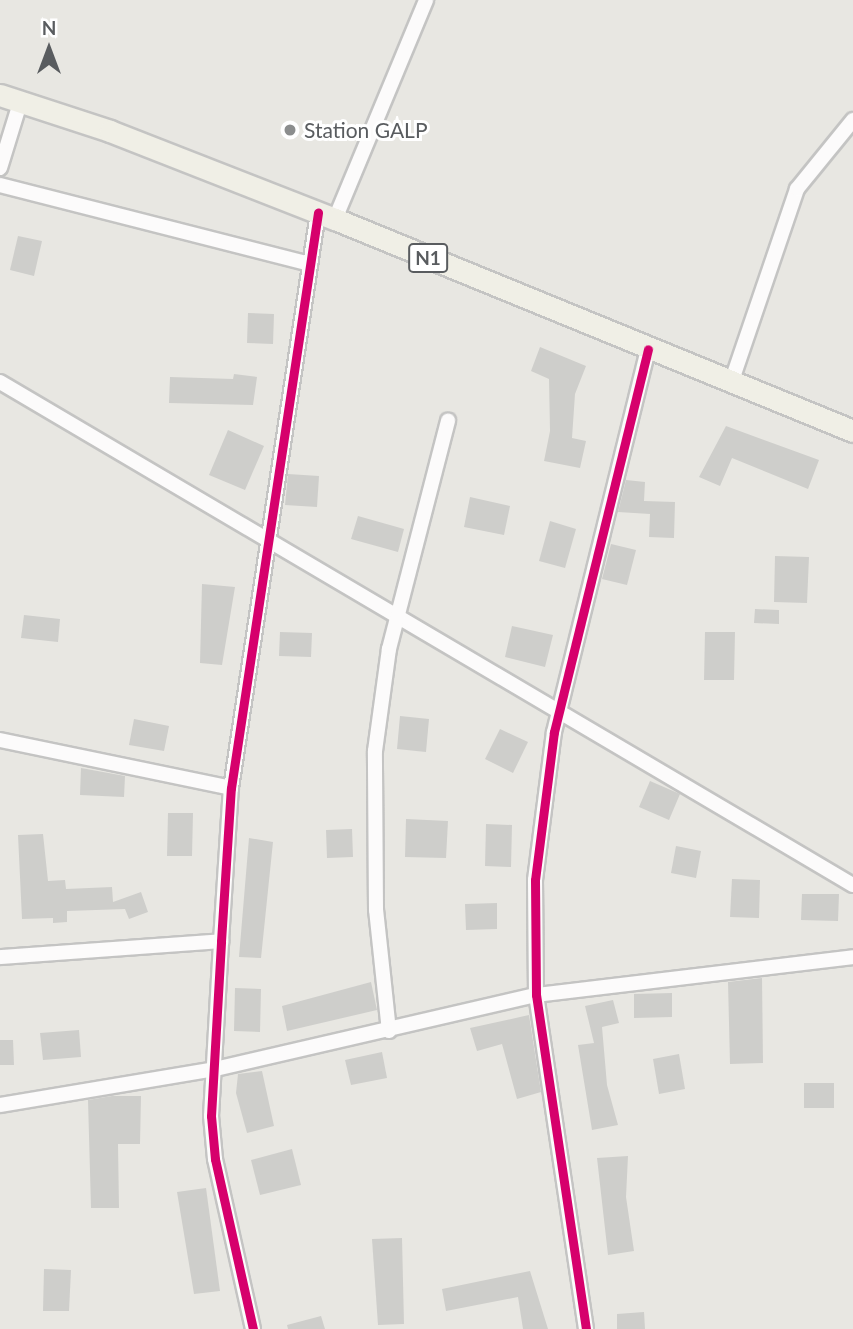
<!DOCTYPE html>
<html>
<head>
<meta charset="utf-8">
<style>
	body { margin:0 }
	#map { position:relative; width:853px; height:1329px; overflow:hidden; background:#e8e7e2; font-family:Lato,sans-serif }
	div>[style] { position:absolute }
	.building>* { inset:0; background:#cececb }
	.roads { filter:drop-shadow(2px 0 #c4c4c3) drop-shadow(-2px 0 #c4c4c3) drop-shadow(0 2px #c4c4c3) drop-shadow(0 -2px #c4c4c3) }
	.minor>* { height:14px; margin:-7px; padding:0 7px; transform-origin:7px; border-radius:7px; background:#fcfbfb }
	.primary>* { height:21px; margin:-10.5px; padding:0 10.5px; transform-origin:10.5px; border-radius:10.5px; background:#f0efe6 }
	.cycleway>* { height:9px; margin:-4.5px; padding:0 4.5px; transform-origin:4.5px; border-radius:4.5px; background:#d6006c }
	.dots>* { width:19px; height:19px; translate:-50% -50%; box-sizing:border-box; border:4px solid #fff; border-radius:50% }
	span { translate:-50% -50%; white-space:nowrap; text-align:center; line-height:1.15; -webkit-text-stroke:6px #fff; paint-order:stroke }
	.shield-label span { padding:2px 5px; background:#fff; border:2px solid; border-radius:5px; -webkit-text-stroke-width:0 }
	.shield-label { font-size:19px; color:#595c5f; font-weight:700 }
	.poi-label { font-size:21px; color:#595c5f }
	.left { translate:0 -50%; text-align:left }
	.north { position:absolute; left:14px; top:14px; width:70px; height:70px; -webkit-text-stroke:5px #fff; paint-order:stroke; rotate:0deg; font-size:19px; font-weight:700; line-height:28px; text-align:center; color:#595c5f }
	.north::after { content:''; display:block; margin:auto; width:24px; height:32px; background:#595c5f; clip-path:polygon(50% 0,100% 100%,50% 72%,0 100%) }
</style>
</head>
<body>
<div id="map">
	<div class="building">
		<div style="clip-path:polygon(18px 236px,42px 241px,34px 276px,10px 270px)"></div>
		<div style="clip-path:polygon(248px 313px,274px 314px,273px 344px,247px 343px)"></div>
		<div style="clip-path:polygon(540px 347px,586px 366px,575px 394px,572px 438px,586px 441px,580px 468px,544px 461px,550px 431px,549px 379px,531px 371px)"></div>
		<div style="clip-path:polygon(234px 374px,257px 377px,253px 405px,169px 403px,170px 377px,233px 379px)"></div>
		<div style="clip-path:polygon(726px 426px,819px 460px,808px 489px,732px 458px,720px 486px,699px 477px)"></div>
		<div style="clip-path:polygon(228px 430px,264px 446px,245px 490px,209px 475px)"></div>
		<div style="clip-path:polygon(288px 474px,319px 476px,317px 507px,285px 505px)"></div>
		<div style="clip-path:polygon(626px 480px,645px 482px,644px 501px,675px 502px,674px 538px,649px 537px,650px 514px,618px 512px)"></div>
		<div style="clip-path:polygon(470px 497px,510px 506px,504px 535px,464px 527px)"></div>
		<div style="clip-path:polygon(358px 516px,404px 529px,398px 552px,351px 539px)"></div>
		<div style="clip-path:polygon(550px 521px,576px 529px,565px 568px,539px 561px)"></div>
		<div style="clip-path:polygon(611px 544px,636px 550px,627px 585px,602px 579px)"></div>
		<div style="clip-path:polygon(775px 556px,809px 557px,807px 603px,774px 602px)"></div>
		<div style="clip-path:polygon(202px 584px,235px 587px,222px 665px,200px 663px)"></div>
		<div style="clip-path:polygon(755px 609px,779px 610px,779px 624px,754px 623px)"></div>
		<div style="clip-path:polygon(24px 615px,60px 619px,58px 642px,21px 638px)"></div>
		<div style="clip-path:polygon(512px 626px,553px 635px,545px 667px,505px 657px)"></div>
		<div style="clip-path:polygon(280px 632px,312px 633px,311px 657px,279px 656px)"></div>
		<div style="clip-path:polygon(705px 632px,735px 632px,734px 680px,704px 680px)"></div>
		<div style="clip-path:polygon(400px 716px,429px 719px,426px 752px,397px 749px)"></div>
		<div style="clip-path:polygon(134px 719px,169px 726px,164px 751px,129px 745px)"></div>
		<div style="clip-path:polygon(500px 729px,528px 742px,513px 773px,485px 759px)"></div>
		<div style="clip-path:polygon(81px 768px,125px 776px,124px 797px,80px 795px)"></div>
		<div style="clip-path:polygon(650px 781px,680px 794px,669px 820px,639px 807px)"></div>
		<div style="clip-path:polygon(168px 813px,193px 813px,192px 856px,167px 856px)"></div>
		<div style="clip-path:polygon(406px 819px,448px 821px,446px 858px,405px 857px)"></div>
		<div style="clip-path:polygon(486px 824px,512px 825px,511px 867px,485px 866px)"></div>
		<div style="clip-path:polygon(352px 829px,353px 857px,327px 858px,326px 830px)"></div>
		<div style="clip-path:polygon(43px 834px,48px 881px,65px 880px,66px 889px,112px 887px,113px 902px,141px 892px,148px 912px,129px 919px,125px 909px,67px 911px,67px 922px,53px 923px,53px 918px,22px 919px,18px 835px)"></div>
		<div style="clip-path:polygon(249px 838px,273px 842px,261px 958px,239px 957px)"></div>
		<div style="clip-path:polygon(676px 846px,701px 851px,696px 878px,671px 873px)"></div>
		<div style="clip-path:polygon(732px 879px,760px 880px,759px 918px,730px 917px)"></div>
		<div style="clip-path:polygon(802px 894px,839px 894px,838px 921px,801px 920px)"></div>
		<div style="clip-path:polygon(497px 903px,497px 929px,466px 930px,465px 904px)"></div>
		<div style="clip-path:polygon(762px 978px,763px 1063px,730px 1064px,728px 982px)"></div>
		<div style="clip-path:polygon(371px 982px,377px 1010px,287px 1031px,282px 1006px)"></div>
		<div style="clip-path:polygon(235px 988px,261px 989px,260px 1032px,234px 1031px)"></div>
		<div style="clip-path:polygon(672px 993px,672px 1017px,634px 1018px,634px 994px)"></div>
		<div style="clip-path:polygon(613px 1000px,619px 1023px,602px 1027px,607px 1085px,618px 1125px,592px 1130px,578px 1045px,594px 1043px,585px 1006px)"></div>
		<div style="clip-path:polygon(529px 1015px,541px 1092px,517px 1099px,502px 1044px,477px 1051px,470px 1028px)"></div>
		<div style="clip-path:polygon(79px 1030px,81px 1057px,43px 1060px,40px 1033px)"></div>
		<div style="clip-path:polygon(0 1040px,13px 1040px,14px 1065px,0 1065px)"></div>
		<div style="clip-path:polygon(382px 1052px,387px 1078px,351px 1085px,345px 1060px)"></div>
		<div style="clip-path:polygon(679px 1054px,685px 1089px,659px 1094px,653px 1059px)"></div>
		<div style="clip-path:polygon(262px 1071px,274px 1126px,247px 1133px,236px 1093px,238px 1074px)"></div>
		<div style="clip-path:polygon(804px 1083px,834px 1083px,834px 1108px,804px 1108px)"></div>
		<div style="clip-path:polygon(112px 1096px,141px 1096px,140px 1144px,118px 1144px,119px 1208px,91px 1208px,88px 1100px)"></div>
		<div style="clip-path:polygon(292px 1149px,301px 1185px,260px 1195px,251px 1160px)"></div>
		<div style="clip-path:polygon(628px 1156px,626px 1197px,634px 1251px,608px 1255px,597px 1158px)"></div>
		<div style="clip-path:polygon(206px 1188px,220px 1291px,194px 1294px,177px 1192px)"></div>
		<div style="clip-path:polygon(402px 1238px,404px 1324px,378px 1325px,372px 1239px)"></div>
		<div style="clip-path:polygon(44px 1269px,71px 1270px,69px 1311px,43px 1311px)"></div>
		<div style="clip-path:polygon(530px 1271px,548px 1329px,523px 1329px,518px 1297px,446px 1311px,442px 1289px)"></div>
		<div style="clip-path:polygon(644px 1312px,645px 1329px,617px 1329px,617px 1314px)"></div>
		<div style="clip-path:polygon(321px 1316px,325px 1329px,288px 1329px,287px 1325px)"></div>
	</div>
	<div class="roads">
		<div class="minor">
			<div style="left:0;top:168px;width:68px;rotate:-72.9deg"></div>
			<div style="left:0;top:185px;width:320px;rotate:14.3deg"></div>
			<div style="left:335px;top:219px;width:237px;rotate:-67.4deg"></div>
			<div style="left:0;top:382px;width:990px;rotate:30.53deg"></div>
			<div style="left:731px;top:383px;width:205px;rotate:-71.2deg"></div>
			<div style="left:797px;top:189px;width:89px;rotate:-50.9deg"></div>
			<div style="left:0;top:740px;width:236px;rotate:11.7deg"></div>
			<div style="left:0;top:957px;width:222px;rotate:-4.1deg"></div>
			<div style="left:389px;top:1031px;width:122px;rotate:-96.1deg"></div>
			<div style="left:376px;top:910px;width:159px;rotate:-90.4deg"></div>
			<div style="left:375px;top:751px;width:103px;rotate:-82.2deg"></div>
			<div style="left:389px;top:649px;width:236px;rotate:-75.5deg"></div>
			<div style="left:0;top:1105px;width:218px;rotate:-9.5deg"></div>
			<div style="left:215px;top:1069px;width:329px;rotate:-13deg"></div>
			<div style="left:536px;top:995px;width:319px;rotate:-6.8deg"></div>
			<div style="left:253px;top:1329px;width:174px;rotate:-102.6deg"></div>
			<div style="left:215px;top:1159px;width:43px;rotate:-95.3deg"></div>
			<div style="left:211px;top:1116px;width:175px;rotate:-86.7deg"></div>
			<div style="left:221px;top:941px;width:153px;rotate:-86.3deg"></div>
			<div style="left:231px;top:788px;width:582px;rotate:-81.4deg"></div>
			<div style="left:586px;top:1329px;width:338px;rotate:-98.5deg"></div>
			<div style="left:536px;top:995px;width:115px;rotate:-90.5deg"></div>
			<div style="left:535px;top:880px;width:149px;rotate:-82.7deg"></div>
			<div style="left:554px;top:732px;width:394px;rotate:-76.2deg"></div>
		</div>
		<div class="primary">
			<div style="left:0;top:95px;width:116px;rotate:18.1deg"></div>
			<div style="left:110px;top:131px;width:242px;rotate:21.4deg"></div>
			<div style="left:335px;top:219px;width:560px;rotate:22.26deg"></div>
		</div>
	</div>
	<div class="cycleway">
		<div style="left:253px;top:1329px;width:174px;rotate:-102.6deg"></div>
		<div style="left:215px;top:1159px;width:43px;rotate:-95.3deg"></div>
		<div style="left:211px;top:1116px;width:175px;rotate:-86.7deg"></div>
		<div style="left:221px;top:941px;width:153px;rotate:-86.3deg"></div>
		<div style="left:231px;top:788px;width:582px;rotate:-81.4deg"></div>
		<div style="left:586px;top:1329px;width:338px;rotate:-98.5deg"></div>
		<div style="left:536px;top:995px;width:115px;rotate:-90.5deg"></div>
		<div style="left:535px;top:880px;width:149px;rotate:-82.7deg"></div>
		<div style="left:554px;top:732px;width:394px;rotate:-76.2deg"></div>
	</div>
	<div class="dots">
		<div style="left:290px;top:130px;background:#8b8d8d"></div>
	</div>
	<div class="shield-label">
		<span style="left:428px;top:258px">N1</span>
	</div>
	<div class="poi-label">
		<span class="left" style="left:304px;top:130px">Station GALP</span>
	</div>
	<div class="north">N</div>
</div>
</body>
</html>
